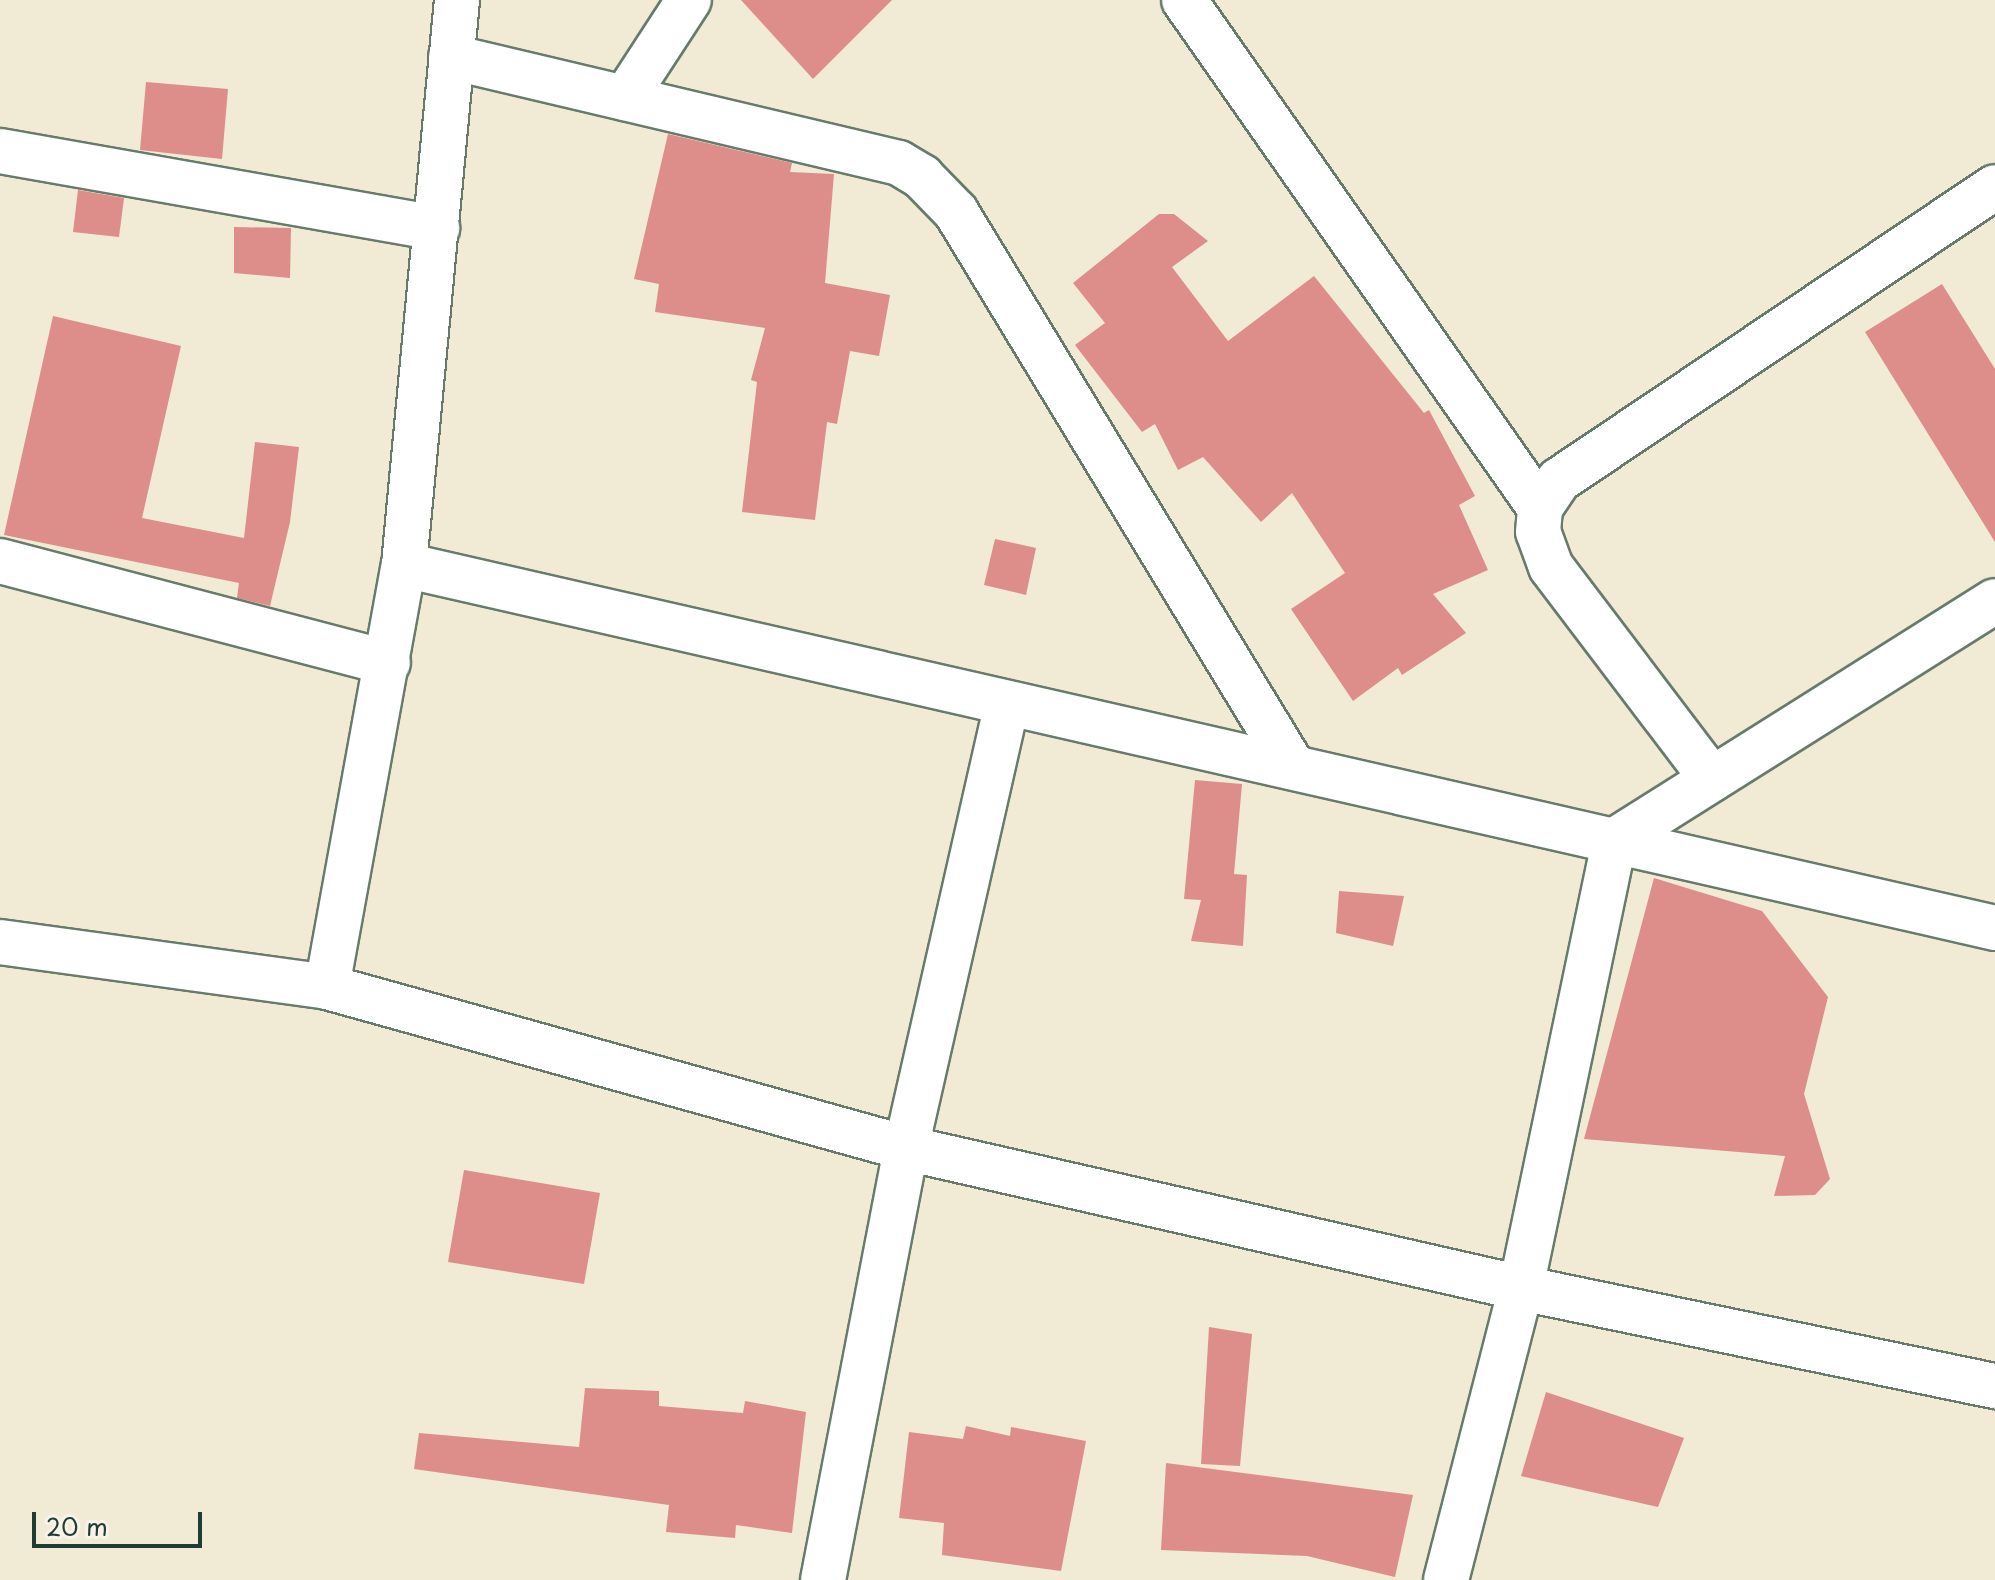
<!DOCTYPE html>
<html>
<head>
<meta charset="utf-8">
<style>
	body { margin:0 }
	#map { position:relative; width:1995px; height:1580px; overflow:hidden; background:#f1ead4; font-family:"Playpen Sans",sans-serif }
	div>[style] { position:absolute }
	.building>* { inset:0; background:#dd8d8a }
	.roads { filter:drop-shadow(2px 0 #687a6c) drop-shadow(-2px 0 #687a6c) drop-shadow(0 2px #687a6c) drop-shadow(0 -2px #687a6c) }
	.minor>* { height:44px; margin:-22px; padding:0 22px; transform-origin:22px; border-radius:22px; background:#fff }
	span { translate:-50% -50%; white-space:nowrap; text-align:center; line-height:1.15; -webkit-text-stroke:8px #f7f3e8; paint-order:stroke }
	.scale { position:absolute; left:32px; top:1512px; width:170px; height:36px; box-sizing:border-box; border:4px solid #1f3d34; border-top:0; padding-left:10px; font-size:24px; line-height:28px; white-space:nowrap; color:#1f3d34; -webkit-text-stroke:6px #f7f3e8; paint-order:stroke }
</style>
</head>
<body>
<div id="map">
	<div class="building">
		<div style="clip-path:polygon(741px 0,892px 0,813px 79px)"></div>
		<div style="clip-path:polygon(146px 82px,228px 89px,222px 159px,140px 150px)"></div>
		<div style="clip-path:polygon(668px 134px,792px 163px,790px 172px,834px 174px,825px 283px,890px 295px,879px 356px,850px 351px,837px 424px,827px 422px,815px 520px,742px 512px,757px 382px,751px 380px,765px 328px,655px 312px,659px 284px,634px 279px)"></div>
		<div style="clip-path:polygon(78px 190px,124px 198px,119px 237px,73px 232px)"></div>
		<div style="clip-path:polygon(1159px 214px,1174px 214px,1208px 241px,1172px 267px,1228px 341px,1314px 276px,1424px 413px,1429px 410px,1475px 496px,1459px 505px,1488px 570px,1433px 594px,1466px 633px,1402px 675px,1398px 668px,1353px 701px,1291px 609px,1345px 573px,1292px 493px,1261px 522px,1203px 457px,1178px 470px,1155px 424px,1142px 432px,1075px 345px,1105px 323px,1073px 283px)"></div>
		<div style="clip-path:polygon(234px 227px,291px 228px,290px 278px,234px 273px)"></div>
		<div style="clip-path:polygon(1942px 284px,1995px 369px,1995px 542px,1865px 332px)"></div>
		<div style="clip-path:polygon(53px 316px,181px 346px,142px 518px,244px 538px,255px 442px,299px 447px,290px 522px,270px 606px,237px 598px,239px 583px,4px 535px)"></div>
		<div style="clip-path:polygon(995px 539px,1036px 548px,1026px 595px,984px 585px)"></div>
		<div style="clip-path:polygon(1195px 780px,1242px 784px,1234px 874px,1247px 875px,1243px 946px,1191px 941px,1201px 900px,1184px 899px)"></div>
		<div style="clip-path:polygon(1654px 878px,1762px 911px,1828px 997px,1804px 1094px,1830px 1179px,1815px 1195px,1774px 1196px,1785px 1156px,1584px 1139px)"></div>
		<div style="clip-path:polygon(1339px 891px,1404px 896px,1393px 946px,1336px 933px)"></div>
		<div style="clip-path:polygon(464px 1170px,600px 1193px,584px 1284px,448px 1262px)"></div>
		<div style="clip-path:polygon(1209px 1327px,1252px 1334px,1240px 1466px,1201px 1464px)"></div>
		<div style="clip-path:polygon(585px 1388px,659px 1391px,659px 1406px,743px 1413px,745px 1401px,806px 1412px,792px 1533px,736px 1525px,735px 1538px,666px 1532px,669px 1505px,414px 1469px,419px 1433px,579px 1447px)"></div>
		<div style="clip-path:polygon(1546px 1392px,1684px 1438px,1658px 1507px,1521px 1476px)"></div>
		<div style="clip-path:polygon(966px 1426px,1010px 1436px,1011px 1427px,1086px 1441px,1061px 1571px,942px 1555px,944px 1523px,899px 1518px,909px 1432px,963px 1439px)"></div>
		<div style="clip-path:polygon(1166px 1463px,1413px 1495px,1395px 1577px,1307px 1556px,1161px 1550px)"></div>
	</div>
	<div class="roads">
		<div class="minor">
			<div style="left:1184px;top:0;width:620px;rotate:54.98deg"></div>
			<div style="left:451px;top:57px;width:460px;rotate:13.3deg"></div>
			<div style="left:899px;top:163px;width:27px;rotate:31deg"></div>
			<div style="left:922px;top:177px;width:49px;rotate:45.8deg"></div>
			<div style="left:956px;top:212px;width:649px;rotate:58.73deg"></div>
			<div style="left:625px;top:98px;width:117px;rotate:-56.9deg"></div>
			<div style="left:0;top:151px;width:444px;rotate:10deg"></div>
			<div style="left:0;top:561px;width:401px;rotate:14.7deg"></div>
			<div style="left:404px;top:565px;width:1632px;rotate:12.85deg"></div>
			<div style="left:1712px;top:779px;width:266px;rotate:-127.2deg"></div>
			<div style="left:1551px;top:567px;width:37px;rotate:-110deg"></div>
			<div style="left:1538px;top:532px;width:24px;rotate:-85deg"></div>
			<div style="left:1540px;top:508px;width:34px;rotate:-56deg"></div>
			<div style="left:1559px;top:480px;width:525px;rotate:-33.9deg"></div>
			<div style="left:0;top:942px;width:330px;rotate:7.8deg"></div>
			<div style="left:327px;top:987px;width:601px;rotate:15.54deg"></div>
			<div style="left:906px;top:1148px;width:631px;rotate:12.82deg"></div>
			<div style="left:1521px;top:1288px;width:484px;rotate:11.7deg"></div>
			<div style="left:327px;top:987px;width:429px;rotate:-79.7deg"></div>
			<div style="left:404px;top:565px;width:567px;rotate:-84.64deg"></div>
			<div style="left:823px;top:1580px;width:440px;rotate:-79.1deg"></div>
			<div style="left:906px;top:1148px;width:456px;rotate:-77.2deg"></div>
			<div style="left:1446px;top:1580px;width:301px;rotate:-75.6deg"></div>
			<div style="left:1521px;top:1288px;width:457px;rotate:-78.2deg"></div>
			<div style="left:1614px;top:841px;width:450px;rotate:-32.2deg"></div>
		</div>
	</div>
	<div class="scale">20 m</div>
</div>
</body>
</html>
